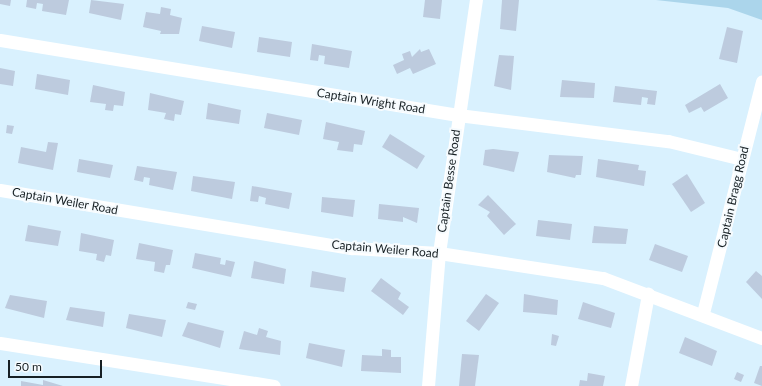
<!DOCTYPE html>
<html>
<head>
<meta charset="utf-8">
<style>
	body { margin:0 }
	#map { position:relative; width:762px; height:386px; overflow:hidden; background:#d9f1fe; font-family:Lato,sans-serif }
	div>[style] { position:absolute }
	.green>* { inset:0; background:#abd5eb }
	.building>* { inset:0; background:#bdcbde }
	.minor>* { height:13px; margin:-6.5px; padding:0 6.5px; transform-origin:6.5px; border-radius:6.5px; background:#fff }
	span { translate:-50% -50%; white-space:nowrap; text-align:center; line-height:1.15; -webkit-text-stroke:4px #f6fbfe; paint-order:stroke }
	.street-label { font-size:12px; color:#172024 }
	.scale { position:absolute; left:8px; top:360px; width:94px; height:18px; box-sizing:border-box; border:2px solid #172024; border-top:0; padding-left:5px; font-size:12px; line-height:14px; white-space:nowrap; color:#172024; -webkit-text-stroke:3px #f6fbfe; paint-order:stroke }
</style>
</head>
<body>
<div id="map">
	<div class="green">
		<div style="clip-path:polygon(656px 0,762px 0,762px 20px,728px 8px)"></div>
	</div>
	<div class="building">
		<div style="clip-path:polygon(0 0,11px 0,10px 6px,0 4px)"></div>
		<div style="clip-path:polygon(27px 0,69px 0,66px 15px,42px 11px,43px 4px,37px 3px,36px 9px,26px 7px)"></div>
		<div style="clip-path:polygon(91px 0,124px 4px,121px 20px,89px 13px)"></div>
		<div style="clip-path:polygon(425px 0,442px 0,440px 19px,423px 17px)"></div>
		<div style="clip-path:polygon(502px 0,519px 0,516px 31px,500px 29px)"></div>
		<div style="clip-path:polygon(161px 7px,171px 9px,170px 15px,182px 18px,179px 34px,160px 34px,161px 31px,143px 27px,146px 12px,160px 14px)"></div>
		<div style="clip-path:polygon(202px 26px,235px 32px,232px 48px,199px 41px)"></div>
		<div style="clip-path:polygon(727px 27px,743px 31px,737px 63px,719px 59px)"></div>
		<div style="clip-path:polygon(259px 37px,292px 42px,290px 57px,257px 52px)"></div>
		<div style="clip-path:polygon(312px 44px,352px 51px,349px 68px,324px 64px,325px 56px,319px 55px,318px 61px,310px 60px)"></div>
		<div style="clip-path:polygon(420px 49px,421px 52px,429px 49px,436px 64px,413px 74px,410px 68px,397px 74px,393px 65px,404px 60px,402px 54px,410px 51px,412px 57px)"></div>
		<div style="clip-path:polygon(499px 55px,514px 56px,511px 90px,494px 86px)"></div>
		<div style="clip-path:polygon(0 68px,15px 71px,13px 86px,0 84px)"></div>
		<div style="clip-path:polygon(37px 74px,70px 80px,68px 95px,35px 89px)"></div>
		<div style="clip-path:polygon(562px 80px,595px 83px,594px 98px,560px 97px)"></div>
		<div style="clip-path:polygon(720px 84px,728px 98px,704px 112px,701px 107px,689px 113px,685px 105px)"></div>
		<div style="clip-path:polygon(93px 85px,125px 92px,123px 106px,114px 105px,113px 111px,105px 110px,106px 104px,90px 102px)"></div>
		<div style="clip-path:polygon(615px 86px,657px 91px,655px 105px,647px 104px,648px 98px,642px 97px,641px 105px,613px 102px)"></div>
		<div style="clip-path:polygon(150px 93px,184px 101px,181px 115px,175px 114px,174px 121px,164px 119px,166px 113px,148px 110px)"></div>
		<div style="clip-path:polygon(208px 103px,241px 110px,239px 124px,206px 119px)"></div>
		<div style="clip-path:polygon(267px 113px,302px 120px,299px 135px,264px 128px)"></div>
		<div style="clip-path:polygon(326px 122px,365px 131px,362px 145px,354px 144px,353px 152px,337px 150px,339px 142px,323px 139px)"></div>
		<div style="clip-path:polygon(7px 125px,14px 126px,12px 134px,6px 133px)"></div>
		<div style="clip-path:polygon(390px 134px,425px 156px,417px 169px,382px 147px)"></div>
		<div style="clip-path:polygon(48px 142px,58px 143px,53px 170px,18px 163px,21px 147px,46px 152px)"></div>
		<div style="clip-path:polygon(493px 149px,519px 152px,514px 172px,483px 165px,485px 150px)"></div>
		<div style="clip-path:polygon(549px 155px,583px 156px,581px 175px,576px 175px,575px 178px,547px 172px)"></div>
		<div style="clip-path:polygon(79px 159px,113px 165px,110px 178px,77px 172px)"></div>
		<div style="clip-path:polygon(598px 159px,639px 165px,638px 170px,646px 171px,644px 186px,596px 177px)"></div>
		<div style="clip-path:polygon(137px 166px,177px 172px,173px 190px,149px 185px,150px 178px,144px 177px,143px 182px,134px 180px)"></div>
		<div style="clip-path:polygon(687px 174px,705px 203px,691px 212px,672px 184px)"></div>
		<div style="clip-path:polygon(193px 176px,235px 182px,232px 199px,191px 191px)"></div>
		<div style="clip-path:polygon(252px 186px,292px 193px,289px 209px,265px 204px,266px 198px,259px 196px,258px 202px,250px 201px)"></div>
		<div style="clip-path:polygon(488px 195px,516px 224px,504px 235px,487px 216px,490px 212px,478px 205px)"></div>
		<div style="clip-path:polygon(322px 197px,355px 200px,353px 217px,321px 212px)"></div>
		<div style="clip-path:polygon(379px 204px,419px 208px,417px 223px,403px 217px,403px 222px,378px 219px)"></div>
		<div style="clip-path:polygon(538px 220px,572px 224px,570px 240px,536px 236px)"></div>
		<div style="clip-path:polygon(28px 225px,61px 231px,58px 246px,25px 241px)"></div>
		<div style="clip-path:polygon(594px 226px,628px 229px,626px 244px,592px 243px)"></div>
		<div style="clip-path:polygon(81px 233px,114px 240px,111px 256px,106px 255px,104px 262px,96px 260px,97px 254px,79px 251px)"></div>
		<div style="clip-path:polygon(139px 243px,173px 250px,170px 265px,166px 265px,164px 273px,154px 271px,155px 262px,136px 259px)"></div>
		<div style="clip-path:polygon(655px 244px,688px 256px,682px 272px,649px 260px)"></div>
		<div style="clip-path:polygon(195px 253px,221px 258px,220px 264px,225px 265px,226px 260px,235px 262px,231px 277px,192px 268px)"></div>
		<div style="clip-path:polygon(254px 261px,286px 269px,284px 284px,251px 278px)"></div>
		<div style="clip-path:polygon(312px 271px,346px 278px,344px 292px,310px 287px)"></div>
		<div style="clip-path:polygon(756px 271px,762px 276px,762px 299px,746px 282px)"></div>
		<div style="clip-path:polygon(381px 278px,401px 293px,398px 299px,409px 307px,403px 315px,371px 291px)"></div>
		<div style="clip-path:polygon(486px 294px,499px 303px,479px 331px,466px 321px)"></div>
		<div style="clip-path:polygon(524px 294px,558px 300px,557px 315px,523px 312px)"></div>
		<div style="clip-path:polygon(10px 295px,47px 301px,44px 318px,5px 308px)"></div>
		<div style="clip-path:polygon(188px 302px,197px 304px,195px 310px,186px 308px)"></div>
		<div style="clip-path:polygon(583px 302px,615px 313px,611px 328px,578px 319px)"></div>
		<div style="clip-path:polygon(70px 307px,105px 312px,103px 327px,66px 320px)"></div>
		<div style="clip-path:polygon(129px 314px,166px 320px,162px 337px,126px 328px)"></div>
		<div style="clip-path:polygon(188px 322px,224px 331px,220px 348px,182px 336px)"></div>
		<div style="clip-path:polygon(259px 328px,268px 331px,266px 337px,281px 341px,280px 355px,239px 349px,244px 331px,257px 335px)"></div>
		<div style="clip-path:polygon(552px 334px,559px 336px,556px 346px,551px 345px)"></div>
		<div style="clip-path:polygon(685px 337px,717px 351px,712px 366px,679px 353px)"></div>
		<div style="clip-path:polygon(309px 343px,345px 350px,342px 367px,306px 358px)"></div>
		<div style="clip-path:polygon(382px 349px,391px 350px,391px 357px,401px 357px,401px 373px,361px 371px,362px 355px,382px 356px)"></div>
		<div style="clip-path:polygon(462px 354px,479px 355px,475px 386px,459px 386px)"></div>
		<div style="clip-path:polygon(760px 366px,762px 366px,762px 386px,754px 383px)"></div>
		<div style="clip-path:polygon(737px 372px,744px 375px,741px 382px,734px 379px)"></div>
		<div style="clip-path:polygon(588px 373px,605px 376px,603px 386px,579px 386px,580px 380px,587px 381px)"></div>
		<div style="clip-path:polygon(43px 380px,63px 386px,21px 386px,21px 381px,43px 385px)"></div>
	</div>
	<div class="minor">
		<div style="left:0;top:40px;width:464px;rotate:9.3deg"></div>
		<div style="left:458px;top:115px;width:212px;rotate:7.1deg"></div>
		<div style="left:668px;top:141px;width:76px;rotate:13.7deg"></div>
		<div style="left:0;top:190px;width:357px;rotate:9.4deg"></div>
		<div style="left:352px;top:248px;width:87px;rotate:3.3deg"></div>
		<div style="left:439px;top:253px;width:166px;rotate:8.7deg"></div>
		<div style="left:603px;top:278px;width:170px;rotate:20.7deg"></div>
		<div style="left:703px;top:313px;width:239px;rotate:-75.7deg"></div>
		<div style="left:0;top:343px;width:277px;rotate:8.9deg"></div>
		<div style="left:428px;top:386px;width:133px;rotate:-85.3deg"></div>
		<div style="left:439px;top:253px;width:256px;rotate:-81.7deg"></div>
		<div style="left:631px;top:386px;width:94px;rotate:-79.5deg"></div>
	</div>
	<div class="street-label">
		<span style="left:371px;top:101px;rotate:9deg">Captain Wright Road</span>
		<span style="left:449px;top:181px;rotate:-82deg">Captain Besse Road</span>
		<span style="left:733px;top:197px;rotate:-77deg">Captain Bragg Road</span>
		<span style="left:65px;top:201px;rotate:10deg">Captain Weiler Road</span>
		<span style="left:385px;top:249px;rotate:5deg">Captain Weiler Road</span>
	</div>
	<div class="scale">50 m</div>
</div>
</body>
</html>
